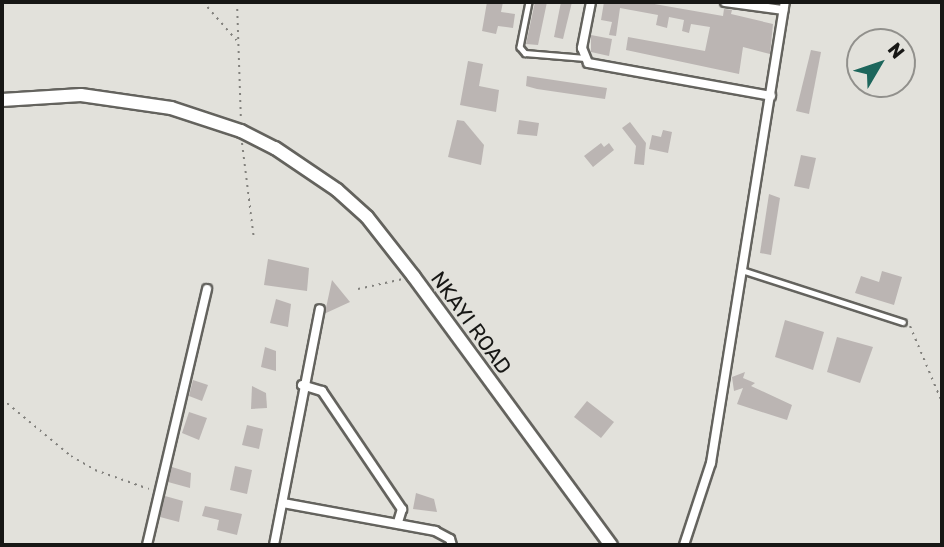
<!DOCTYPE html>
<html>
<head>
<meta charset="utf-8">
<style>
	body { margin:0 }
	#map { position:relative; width:944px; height:547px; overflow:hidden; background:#e2e1db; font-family:Rubik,sans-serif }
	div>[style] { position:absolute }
	.building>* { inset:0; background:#bbb5b3 }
	.path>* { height:2px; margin-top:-1px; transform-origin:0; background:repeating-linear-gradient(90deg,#82817d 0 2px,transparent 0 7px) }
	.roads { filter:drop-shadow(2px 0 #64635e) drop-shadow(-2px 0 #64635e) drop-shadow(0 2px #64635e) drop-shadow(0 -2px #64635e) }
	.lane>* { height:4.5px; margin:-2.25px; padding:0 2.25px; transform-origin:2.25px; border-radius:2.25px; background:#fff }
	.street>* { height:8px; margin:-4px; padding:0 4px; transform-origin:4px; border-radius:4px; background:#fff }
	.secondary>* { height:12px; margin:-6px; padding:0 6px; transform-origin:6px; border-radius:6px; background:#fff }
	span { translate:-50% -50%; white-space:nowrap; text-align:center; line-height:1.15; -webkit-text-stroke:5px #e2e1db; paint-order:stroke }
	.street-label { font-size:21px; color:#171715 }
	.frame { position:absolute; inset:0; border:4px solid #171715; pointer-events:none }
	.north { position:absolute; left:846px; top:28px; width:70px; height:70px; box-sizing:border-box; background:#e2e1db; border:2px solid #91908c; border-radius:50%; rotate:51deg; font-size:19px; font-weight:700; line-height:28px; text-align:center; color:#171715 }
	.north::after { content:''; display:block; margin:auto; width:24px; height:32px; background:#1d665c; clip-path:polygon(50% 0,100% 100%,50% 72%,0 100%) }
</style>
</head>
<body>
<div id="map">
	<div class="building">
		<div style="clip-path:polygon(487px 2px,503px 2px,501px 12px,515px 14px,513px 28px,498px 26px,496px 34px,482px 31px)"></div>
		<div style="clip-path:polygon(535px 2px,547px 2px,538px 45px,526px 44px)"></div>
		<div style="clip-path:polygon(561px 2px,572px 2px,563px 39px,554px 37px)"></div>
		<div style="clip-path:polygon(604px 2px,643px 2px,723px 16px,724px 9px,732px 10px,731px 14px,773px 24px,770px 54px,743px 47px,739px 74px,626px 50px,628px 37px,705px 51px,710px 27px,691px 24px,689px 33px,682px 31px,684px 20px,669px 17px,667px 28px,656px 25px,658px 15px,620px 8px,616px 36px,609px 35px,612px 22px,601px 20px)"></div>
		<div style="clip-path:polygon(591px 35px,612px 39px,609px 56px,591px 52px)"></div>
		<div style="clip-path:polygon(811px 50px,821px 52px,809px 114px,796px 111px)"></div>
		<div style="clip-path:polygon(468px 61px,483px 64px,479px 86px,499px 90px,496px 112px,460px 105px)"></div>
		<div style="clip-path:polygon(527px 76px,607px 88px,605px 99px,537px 89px,526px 86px)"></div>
		<div style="clip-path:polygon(457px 120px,464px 121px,484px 145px,481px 165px,448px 157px)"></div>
		<div style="clip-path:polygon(519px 120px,539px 123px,537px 136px,517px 134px)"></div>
		<div style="clip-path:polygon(630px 122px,646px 143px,644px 165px,634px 164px,636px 146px,622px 128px)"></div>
		<div style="clip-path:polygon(663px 130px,672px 132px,668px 153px,649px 149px,652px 135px,661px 137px)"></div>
		<div style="clip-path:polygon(601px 143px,604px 147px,609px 143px,614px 150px,593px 167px,584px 156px)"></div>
		<div style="clip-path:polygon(801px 155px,816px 158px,809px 189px,794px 186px)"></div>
		<div style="clip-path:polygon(769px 194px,780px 198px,771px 255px,760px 253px)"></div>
		<div style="clip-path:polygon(268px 259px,309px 268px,307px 291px,264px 285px)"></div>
		<div style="clip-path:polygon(882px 271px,902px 277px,894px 305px,855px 293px,861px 276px,879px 282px)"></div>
		<div style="clip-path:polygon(332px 280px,350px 302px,326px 313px,326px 308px)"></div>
		<div style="clip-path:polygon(276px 299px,291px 304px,288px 327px,270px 323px)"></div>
		<div style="clip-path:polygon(785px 320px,824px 332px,813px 370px,775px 357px)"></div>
		<div style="clip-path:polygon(837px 337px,873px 347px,860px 383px,827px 372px)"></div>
		<div style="clip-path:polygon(265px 347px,276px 351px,276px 371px,261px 367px)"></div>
		<div style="clip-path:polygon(745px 372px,743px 378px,755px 383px,751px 386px,792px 405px,787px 420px,737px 404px,743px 388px,734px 391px,732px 377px)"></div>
		<div style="clip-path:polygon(193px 380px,208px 385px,202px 401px,189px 396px)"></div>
		<div style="clip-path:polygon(252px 386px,266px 393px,267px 408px,251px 409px)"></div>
		<div style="clip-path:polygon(587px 401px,614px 422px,601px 438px,574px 417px)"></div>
		<div style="clip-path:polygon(189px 412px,207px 418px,199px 440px,182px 433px)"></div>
		<div style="clip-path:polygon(247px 425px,263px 429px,259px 449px,242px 445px)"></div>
		<div style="clip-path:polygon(235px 466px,252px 470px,247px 494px,230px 490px)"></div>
		<div style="clip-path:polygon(172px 467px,191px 473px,190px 488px,168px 482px)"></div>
		<div style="clip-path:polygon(416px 493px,434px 499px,437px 512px,413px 509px)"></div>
		<div style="clip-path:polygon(165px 496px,183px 501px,179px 522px,160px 517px)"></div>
		<div style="clip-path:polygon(205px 506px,242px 514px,237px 535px,217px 530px,219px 520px,202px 516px)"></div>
	</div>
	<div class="path">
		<div style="left:203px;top:2px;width:53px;rotate:48.8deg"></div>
		<div style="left:237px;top:2px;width:118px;rotate:88.1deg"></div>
		<div style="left:242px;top:143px;width:97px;rotate:82.9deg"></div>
		<div style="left:358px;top:289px;width:46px;rotate:-12.5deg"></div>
		<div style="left:910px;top:326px;width:82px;rotate:67.2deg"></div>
		<div style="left:2px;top:399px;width:89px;rotate:39.6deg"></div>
		<div style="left:71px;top:456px;width:28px;rotate:30deg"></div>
		<div style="left:95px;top:470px;width:57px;rotate:19.4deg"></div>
	</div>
	<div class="roads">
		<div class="lane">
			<div style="left:529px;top:2px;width:46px;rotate:101.3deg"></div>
			<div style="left:520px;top:47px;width:8px;rotate:50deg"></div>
			<div style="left:525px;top:53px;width:60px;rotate:4.8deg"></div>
			<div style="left:742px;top:270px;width:169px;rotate:17.9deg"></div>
		</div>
		<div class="street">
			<div style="left:591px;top:2px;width:47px;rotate:101.1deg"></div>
			<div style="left:582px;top:48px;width:16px;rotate:68deg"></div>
			<div style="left:588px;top:63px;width:186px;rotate:10.2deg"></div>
			<div style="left:725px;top:2px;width:59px;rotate:7.9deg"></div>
			<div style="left:302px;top:385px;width:21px;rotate:17deg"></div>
			<div style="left:322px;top:391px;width:143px;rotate:55.9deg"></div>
			<div style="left:402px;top:509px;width:14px;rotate:107deg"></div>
			<div style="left:283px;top:503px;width:155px;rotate:10.4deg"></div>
			<div style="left:435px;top:531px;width:17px;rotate:28deg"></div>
			<div style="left:450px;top:539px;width:6px;rotate:72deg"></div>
			<div style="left:147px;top:545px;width:263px;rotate:-76.8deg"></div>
			<div style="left:274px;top:545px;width:240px;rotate:-79deg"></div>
			<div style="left:684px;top:545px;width:86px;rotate:-71.8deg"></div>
			<div style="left:711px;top:463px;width:467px;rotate:-80.9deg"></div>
		</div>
		<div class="secondary">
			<div style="left:2px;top:100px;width:79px;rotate:-3.6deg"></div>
			<div style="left:81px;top:95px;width:91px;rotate:8.2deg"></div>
			<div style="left:171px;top:108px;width:74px;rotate:18.2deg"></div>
			<div style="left:241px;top:131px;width:38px;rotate:27deg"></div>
			<div style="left:275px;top:148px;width:75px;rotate:34.1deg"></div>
			<div style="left:337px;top:190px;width:40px;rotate:42deg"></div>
			<div style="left:367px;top:217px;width:76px;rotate:51.9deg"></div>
			<div style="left:414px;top:277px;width:333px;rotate:53.7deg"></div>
		</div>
	</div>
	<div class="street-label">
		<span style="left:471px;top:323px;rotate:54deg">NKAYI ROAD</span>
	</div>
	<div class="frame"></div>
	<div class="north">N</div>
</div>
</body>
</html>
